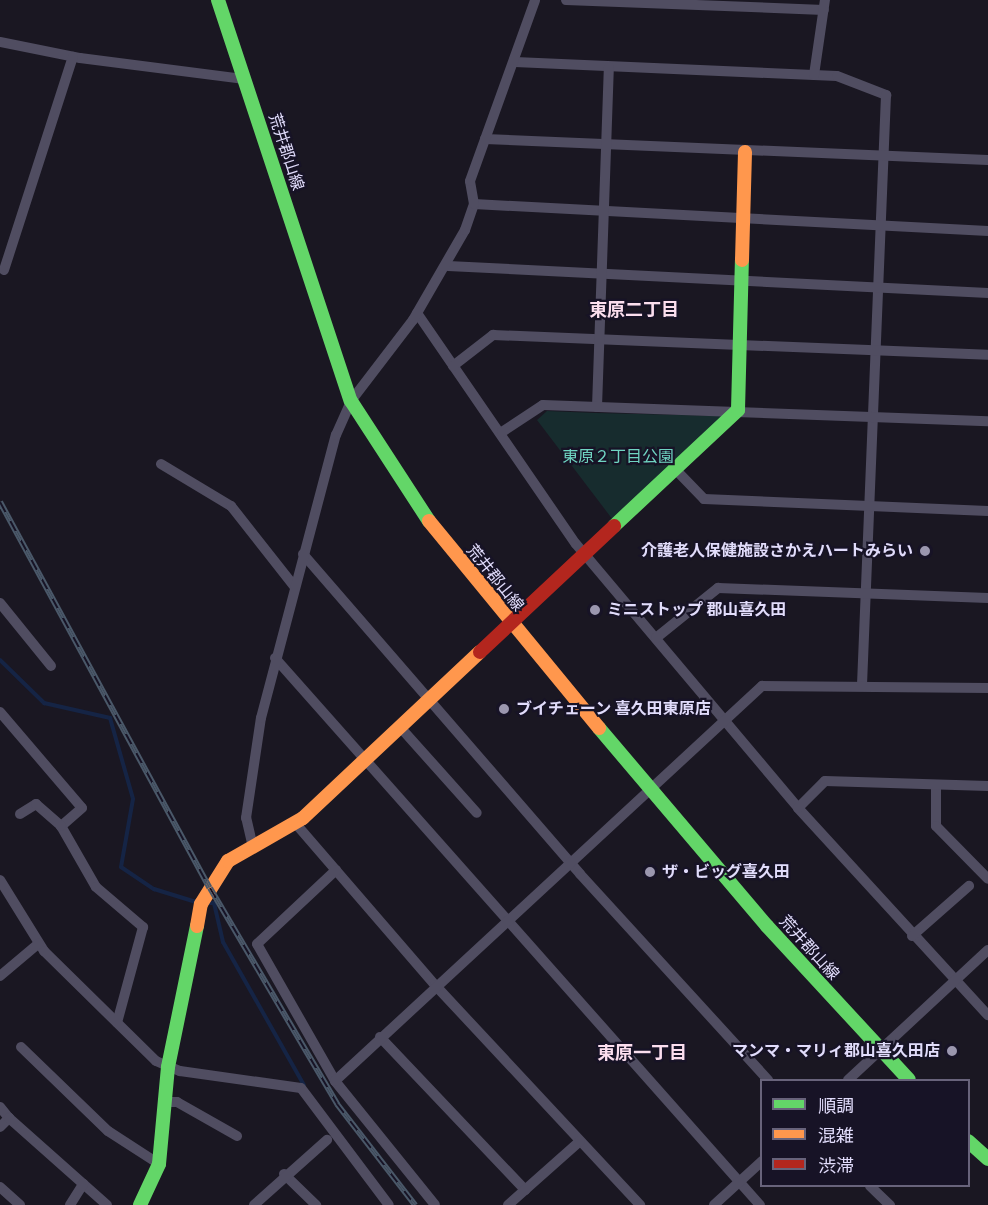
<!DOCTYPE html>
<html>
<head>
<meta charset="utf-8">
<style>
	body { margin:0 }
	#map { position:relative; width:988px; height:1205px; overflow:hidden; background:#1a1722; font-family:Signika,"Noto Sans JP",sans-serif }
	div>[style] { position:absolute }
	.green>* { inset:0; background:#172c2e }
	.stream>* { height:4px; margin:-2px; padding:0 2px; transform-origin:2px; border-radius:2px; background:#152445 }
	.street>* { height:10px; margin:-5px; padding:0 5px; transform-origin:5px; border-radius:5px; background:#504d61 }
	.fast>* { height:14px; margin:-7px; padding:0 7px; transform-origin:7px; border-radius:7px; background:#63d668 }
	.slow>* { height:14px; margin:-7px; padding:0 7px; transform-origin:7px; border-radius:7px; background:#ff974d }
	.jam>* { height:14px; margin:-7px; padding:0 7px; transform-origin:7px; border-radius:7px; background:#b3261e }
	.rail>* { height:6px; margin-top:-3px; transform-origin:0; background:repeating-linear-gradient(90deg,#171326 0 11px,#4a5869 0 22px); box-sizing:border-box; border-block:2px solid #4a5869 }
	.dots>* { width:16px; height:16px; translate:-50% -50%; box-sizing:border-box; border:3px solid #171326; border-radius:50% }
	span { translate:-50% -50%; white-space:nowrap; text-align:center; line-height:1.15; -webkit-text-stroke:4.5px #171326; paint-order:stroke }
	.street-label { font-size:16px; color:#e1dcfb }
	.park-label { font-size:16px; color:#6fd4c1 }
	.poi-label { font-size:16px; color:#e1dcfb; font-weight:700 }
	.right { translate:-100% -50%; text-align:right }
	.left { translate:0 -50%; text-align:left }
	.neighbourhood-label { font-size:18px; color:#fbdeee; font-weight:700 }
	.legend { position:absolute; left:760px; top:1079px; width:210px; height:108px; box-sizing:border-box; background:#171326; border:2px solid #68637b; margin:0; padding:8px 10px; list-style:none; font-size:18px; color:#e1dcfb }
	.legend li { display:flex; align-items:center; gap:12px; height:30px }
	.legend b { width:30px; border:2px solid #68637b }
</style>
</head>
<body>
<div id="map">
	<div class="green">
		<div style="clip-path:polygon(547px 411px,596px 413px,722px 416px,613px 520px,537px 420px)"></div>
	</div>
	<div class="stream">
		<div style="left:0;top:660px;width:62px;rotate:44.3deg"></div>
		<div style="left:44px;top:703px;width:68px;rotate:12.8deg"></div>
		<div style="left:110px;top:718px;width:84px;rotate:74.1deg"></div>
		<div style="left:133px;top:799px;width:69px;rotate:100deg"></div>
		<div style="left:121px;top:867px;width:40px;rotate:34deg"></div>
		<div style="left:154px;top:889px;width:44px;rotate:17.2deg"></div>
		<div style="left:207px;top:903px;width:7px"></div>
		<div style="left:214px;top:903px;width:40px;rotate:77deg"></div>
		<div style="left:223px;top:942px;width:164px;rotate:60.5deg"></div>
	</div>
	<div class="street">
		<div style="left:566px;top:0;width:258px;rotate:2.2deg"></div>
		<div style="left:0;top:42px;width:82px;rotate:11.3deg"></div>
		<div style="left:80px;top:58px;width:166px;rotate:7.3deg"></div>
		<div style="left:515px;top:62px;width:322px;rotate:2.5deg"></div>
		<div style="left:837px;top:76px;width:53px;rotate:21.2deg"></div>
		<div style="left:886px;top:95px;width:589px;rotate:92.33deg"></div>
		<div style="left:814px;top:75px;width:76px;rotate:-81.7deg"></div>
		<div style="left:485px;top:139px;width:503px;rotate:2.39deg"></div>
		<div style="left:474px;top:204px;width:515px;rotate:3.01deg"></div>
		<div style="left:448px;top:266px;width:541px;rotate:2.86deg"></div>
		<div style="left:4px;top:270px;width:224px;rotate:-72.1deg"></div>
		<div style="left:417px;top:313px;width:280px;rotate:55.5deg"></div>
		<div style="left:576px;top:544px;width:345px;rotate:49.9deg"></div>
		<div style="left:798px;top:808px;width:281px;rotate:47.5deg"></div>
		<div style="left:453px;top:366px;width:51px;rotate:-37.8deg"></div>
		<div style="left:493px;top:335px;width:495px;rotate:2.3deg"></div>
		<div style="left:597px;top:407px;width:340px;rotate:-88deg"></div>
		<div style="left:502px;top:432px;width:49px;rotate:-33.4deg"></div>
		<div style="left:543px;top:405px;width:445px;rotate:2.1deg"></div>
		<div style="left:161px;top:464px;width:82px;rotate:31deg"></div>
		<div style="left:231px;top:506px;width:102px;rotate:51.8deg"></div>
		<div style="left:676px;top:470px;width:40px;rotate:46deg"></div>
		<div style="left:704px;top:499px;width:284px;rotate:2.4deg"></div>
		<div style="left:303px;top:554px;width:423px;rotate:49.1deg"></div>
		<div style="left:580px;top:874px;width:279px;rotate:47.6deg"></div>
		<div style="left:0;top:603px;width:81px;rotate:51deg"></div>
		<div style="left:656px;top:638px;width:80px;rotate:-38.9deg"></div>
		<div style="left:718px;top:588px;width:270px;rotate:2.1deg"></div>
		<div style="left:275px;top:658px;width:731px;rotate:48.44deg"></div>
		<div style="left:0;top:712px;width:126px;rotate:49.5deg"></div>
		<div style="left:82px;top:808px;width:28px;rotate:139deg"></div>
		<div style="left:61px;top:826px;width:70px;rotate:60.2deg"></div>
		<div style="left:96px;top:887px;width:62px;rotate:40.4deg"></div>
		<div style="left:143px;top:927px;width:99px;rotate:105.2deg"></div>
		<div style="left:400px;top:727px;width:115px;rotate:48.2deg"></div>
		<div style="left:936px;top:785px;width:41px;rotate:90deg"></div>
		<div style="left:936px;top:826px;width:74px;rotate:45.5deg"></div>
		<div style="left:798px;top:808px;width:38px;rotate:-45deg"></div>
		<div style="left:825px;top:781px;width:163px;rotate:1.8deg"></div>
		<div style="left:20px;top:814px;width:19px;rotate:-32deg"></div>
		<div style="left:36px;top:804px;width:33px;rotate:41deg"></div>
		<div style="left:296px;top:824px;width:213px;rotate:49.2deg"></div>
		<div style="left:435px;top:985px;width:301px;rotate:47deg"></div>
		<div style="left:252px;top:843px;width:26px;rotate:-103deg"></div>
		<div style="left:246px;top:818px;width:101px;rotate:-81.5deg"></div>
		<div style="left:261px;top:718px;width:293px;rotate:-75.2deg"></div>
		<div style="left:336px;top:435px;width:37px;rotate:-66deg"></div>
		<div style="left:351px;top:401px;width:102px;rotate:-52.6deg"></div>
		<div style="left:413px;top:320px;width:104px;rotate:-60deg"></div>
		<div style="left:465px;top:230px;width:28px;rotate:-71deg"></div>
		<div style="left:474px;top:204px;width:23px;rotate:-100deg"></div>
		<div style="left:470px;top:181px;width:192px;rotate:-70.2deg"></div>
		<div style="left:336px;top:870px;width:108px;rotate:136.9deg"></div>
		<div style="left:257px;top:944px;width:158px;rotate:60.3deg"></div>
		<div style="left:335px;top:1081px;width:159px;rotate:51.1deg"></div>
		<div style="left:0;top:880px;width:84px;rotate:58.2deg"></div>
		<div style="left:44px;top:951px;width:157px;rotate:44.5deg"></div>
		<div style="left:156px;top:1061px;width:26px;rotate:23deg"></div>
		<div style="left:180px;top:1071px;width:122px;rotate:8deg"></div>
		<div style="left:301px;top:1088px;width:146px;rotate:53.1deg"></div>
		<div style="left:912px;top:936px;width:76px;rotate:-41.3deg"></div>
		<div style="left:0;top:976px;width:50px;rotate:-40.1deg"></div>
		<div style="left:380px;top:1037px;width:211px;rotate:46.5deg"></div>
		<div style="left:21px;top:1047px;width:121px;rotate:44deg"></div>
		<div style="left:108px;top:1131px;width:61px;rotate:32.9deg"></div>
		<div style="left:848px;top:1080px;width:191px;rotate:-42.9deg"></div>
		<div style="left:335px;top:1081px;width:582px;rotate:-42.77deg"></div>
		<div style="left:762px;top:686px;width:226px;rotate:0.5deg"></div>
		<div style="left:165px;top:1102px;width:12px"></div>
		<div style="left:177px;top:1102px;width:69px;rotate:29.5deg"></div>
		<div style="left:0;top:1107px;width:14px;rotate:51deg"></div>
		<div style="left:0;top:1127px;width:13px;rotate:-45deg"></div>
		<div style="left:9px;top:1118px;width:131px;rotate:41.6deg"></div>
		<div style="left:284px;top:1174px;width:45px;rotate:44.1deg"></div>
		<div style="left:870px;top:1186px;width:28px;rotate:44deg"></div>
		<div style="left:0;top:1187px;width:27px;rotate:42deg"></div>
		<div style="left:70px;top:1205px;width:25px;rotate:-58deg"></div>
		<div style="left:254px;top:1205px;width:98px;rotate:-41.7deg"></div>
		<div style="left:508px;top:1205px;width:96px;rotate:-41.6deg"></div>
		<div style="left:714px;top:1205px;width:65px;rotate:-42.5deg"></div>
	</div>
	<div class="fast">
		<div style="left:218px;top:0;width:422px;rotate:71.7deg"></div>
		<div style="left:351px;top:401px;width:143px;rotate:57deg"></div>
		<div style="left:614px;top:526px;width:170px;rotate:-43.1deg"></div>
		<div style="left:738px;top:410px;width:150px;rotate:-88.5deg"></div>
		<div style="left:599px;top:728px;width:260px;rotate:49.7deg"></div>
		<div style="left:767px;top:926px;width:209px;rotate:47.3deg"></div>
		<div style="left:968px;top:1141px;width:27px;rotate:42deg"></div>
		<div style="left:140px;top:1205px;width:45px;rotate:-65.1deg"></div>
		<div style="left:159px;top:1164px;width:97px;rotate:-84.7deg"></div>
		<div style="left:168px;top:1067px;width:144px;rotate:-78.4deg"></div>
	</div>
	<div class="slow">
		<div style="left:742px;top:260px;width:108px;rotate:-88.4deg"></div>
		<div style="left:429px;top:521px;width:268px;rotate:50.6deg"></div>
		<div style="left:197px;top:926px;width:22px;rotate:-80deg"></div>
		<div style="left:201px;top:904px;width:51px;rotate:-57.9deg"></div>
		<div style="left:228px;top:861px;width:86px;rotate:-29.8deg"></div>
		<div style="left:303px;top:818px;width:243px;rotate:-43.2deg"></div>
	</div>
	<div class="jam">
		<div style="left:480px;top:652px;width:184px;rotate:-43.2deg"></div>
	</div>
	<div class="rail">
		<div style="left:0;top:502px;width:439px;rotate:61.5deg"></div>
		<div style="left:210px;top:888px;width:251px;rotate:59.5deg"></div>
		<div style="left:337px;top:1104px;width:128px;rotate:52.3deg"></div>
	</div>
	<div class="dots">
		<div style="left:925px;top:551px;background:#9b97af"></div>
		<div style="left:595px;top:610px;background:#9b97af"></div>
		<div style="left:504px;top:709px;background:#9b97af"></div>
		<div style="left:650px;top:872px;background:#9b97af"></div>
		<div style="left:952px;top:1051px;background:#9b97af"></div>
	</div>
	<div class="street-label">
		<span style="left:286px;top:152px;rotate:72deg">荒井郡山線</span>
		<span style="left:495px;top:578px;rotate:51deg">荒井郡山線</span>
		<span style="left:809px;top:948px;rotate:48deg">荒井郡山線</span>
	</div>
	<div class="park-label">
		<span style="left:618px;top:457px">東原２丁目公園</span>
	</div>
	<div class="poi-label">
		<span class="right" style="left:913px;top:551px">介護老人保健施設さかえハートみらい</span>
		<span class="left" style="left:607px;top:610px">ミニストップ 郡山喜久田</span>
		<span class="left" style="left:516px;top:709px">ブイチェーン 喜久田東原店</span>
		<span class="left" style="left:662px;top:872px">ザ・ビッグ喜久田</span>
		<span class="right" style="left:940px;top:1051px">マンマ・マリィ郡山喜久田店</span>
	</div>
	<div class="neighbourhood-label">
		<span style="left:634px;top:310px">東原二丁目</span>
		<span style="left:642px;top:1053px">東原一丁目</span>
	</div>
	<ul class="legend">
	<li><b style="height:8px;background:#63d668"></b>順調</li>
	<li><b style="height:8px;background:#ff974d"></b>混雑</li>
	<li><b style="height:8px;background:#b3261e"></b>渋滞</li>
	</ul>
</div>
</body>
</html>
